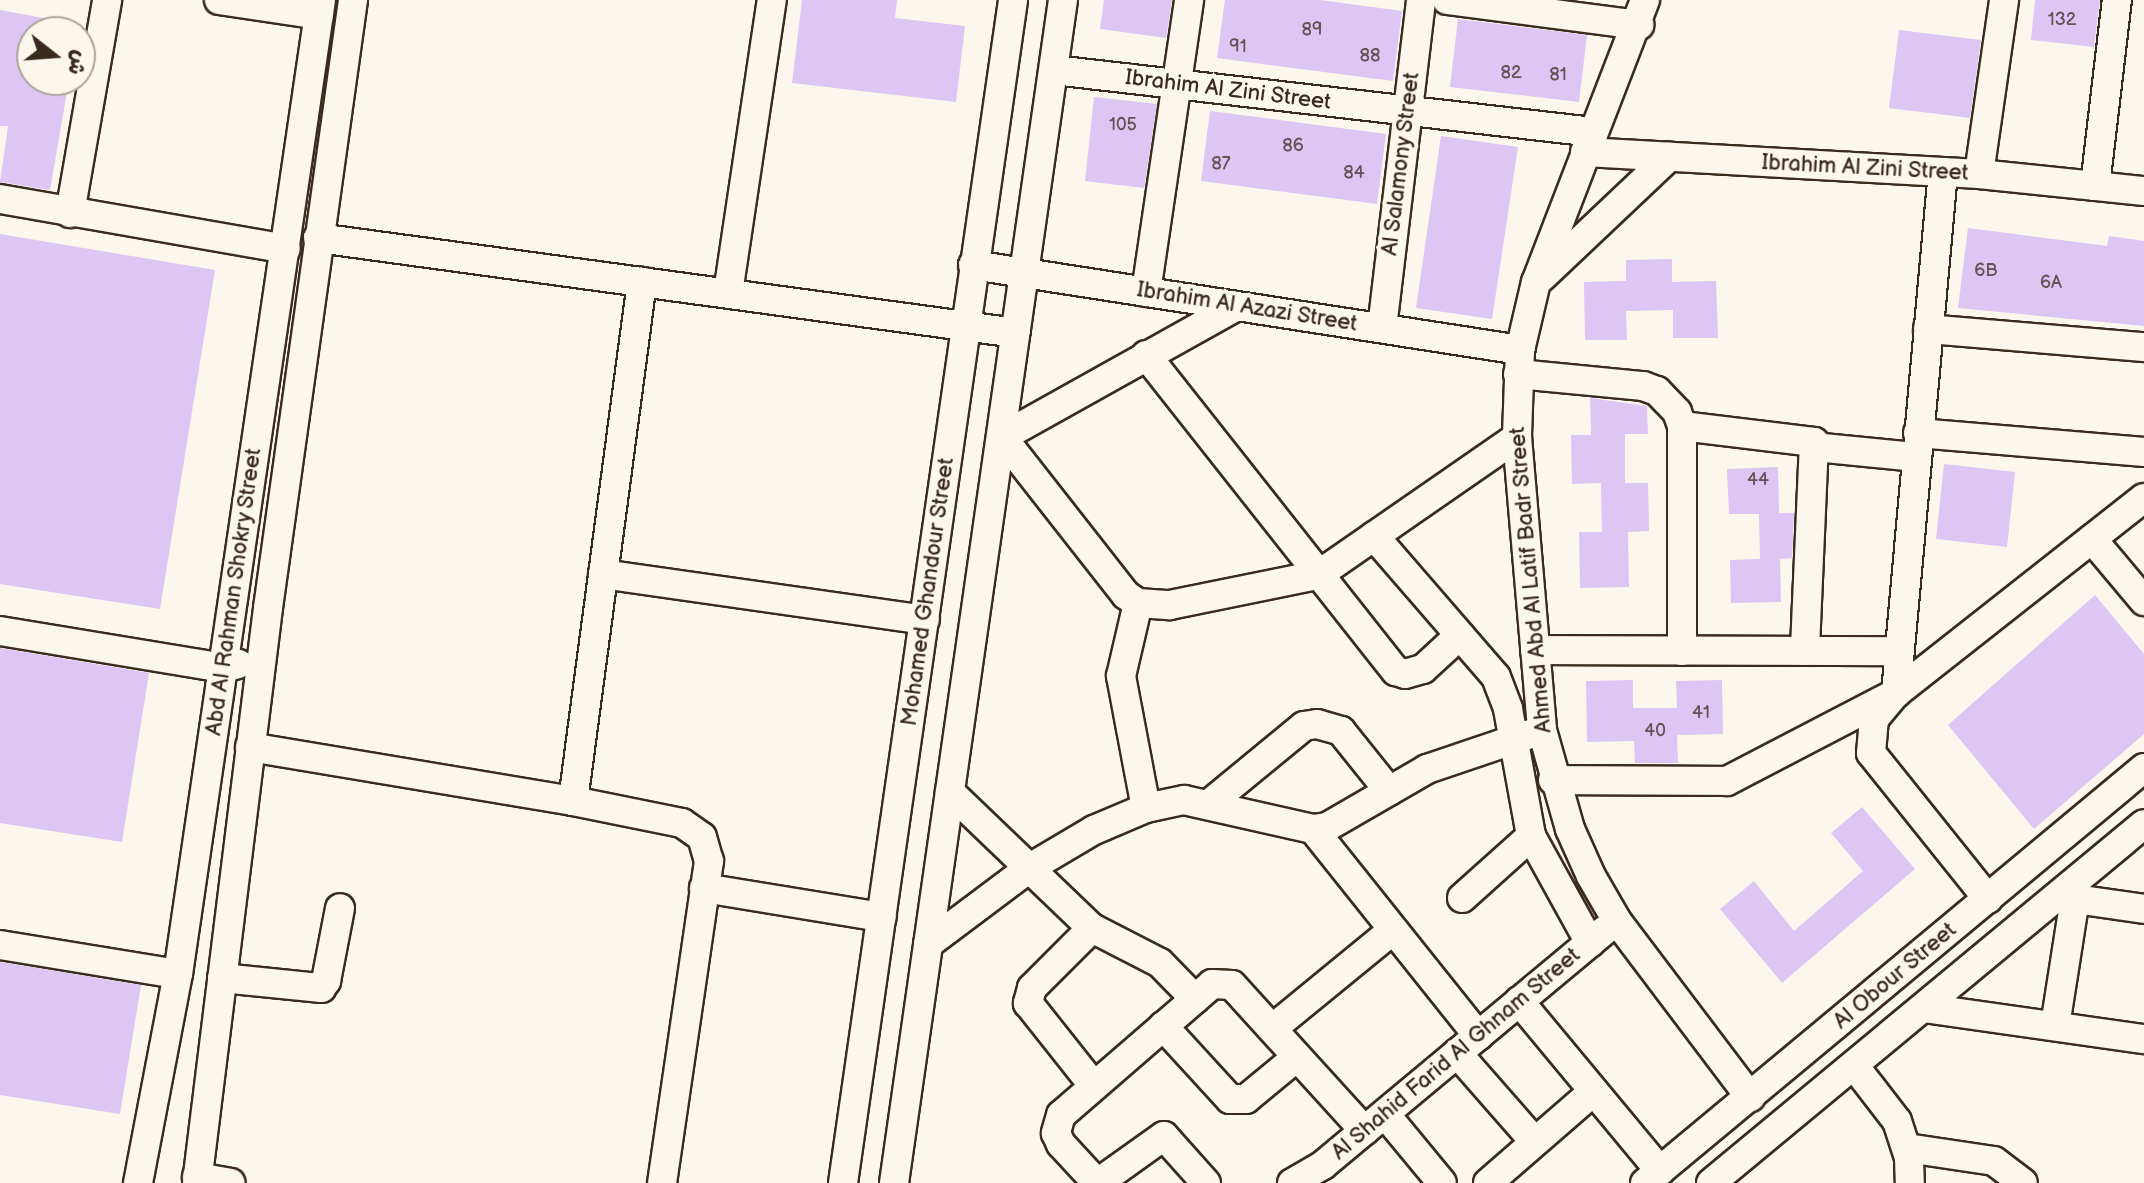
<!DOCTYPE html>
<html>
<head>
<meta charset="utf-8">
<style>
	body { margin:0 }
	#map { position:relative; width:2144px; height:1183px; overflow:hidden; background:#fbf7ec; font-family:"Balsamiq Sans","Playpen Sans Arabic",sans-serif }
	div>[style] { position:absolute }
	.building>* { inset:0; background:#ddc5f4 }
	.roads { filter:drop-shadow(2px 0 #3b2a1e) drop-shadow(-2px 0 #3b2a1e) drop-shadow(0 2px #3b2a1e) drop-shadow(0 -2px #3b2a1e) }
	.minor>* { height:28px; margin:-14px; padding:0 14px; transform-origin:14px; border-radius:14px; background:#fbf7ec }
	span { translate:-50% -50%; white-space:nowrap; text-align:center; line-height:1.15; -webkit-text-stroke:8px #fbf7ec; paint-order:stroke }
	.number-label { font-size:18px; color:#645154 }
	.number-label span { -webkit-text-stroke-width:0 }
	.street-label { font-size:22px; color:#3b2a1e }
	.north { position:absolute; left:16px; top:16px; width:80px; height:80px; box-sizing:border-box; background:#fbf7ec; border:2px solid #aea59a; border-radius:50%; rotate:107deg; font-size:22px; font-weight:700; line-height:32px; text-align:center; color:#3b2a1e }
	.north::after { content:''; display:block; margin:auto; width:28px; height:36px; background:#3b2a1e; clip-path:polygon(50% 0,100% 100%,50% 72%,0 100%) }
</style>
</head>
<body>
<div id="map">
	<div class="building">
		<div style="clip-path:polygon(802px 0,897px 0,895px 18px,965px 26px,956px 102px,792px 83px)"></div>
		<div style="clip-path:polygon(1104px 0,1172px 0,1166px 38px,1100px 29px)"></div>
		<div style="clip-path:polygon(1225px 0,1320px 0,1402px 11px,1393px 81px,1217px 58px)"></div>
		<div style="clip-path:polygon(2035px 0,2100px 0,2094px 47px,2031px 40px)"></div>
		<div style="clip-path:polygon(0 10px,70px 23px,70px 32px,32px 32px,32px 80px,68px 86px,50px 190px,0 182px,8px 126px,0 126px)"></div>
		<div style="clip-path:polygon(1458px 19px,1587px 35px,1579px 102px,1450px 87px)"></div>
		<div style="clip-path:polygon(1899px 30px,1981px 40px,1970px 118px,1889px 108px)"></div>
		<div style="clip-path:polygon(1094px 97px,1157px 104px,1144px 188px,1085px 181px)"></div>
		<div style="clip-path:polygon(1210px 111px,1386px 134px,1377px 204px,1201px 181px)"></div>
		<div style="clip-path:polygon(1441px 136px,1518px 147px,1492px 319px,1416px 308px)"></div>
		<div style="clip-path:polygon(1968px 228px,2107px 246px,2109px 236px,2144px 241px,2144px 326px,1958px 308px)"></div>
		<div style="clip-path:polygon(0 234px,215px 270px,160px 609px,0 584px)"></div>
		<div style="clip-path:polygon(1672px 259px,1672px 282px,1716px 281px,1718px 338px,1673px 338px,1673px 310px,1626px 311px,1627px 340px,1585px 340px,1584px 282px,1626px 281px,1626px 260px)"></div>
		<div style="clip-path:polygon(1590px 398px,1647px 406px,1648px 434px,1625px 434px,1625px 483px,1648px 483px,1649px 531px,1628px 532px,1629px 587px,1580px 588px,1579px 532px,1602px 532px,1601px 483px,1572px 484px,1571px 435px,1591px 435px)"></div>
		<div style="clip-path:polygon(1944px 464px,2015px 472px,2007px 547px,1936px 539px)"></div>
		<div style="clip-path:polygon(1778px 467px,1779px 513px,1794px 513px,1792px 558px,1780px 559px,1781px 602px,1731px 603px,1730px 560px,1760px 559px,1759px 514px,1729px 514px,1727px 469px)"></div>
		<div style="clip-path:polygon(2095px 595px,2144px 654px,2144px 734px,2034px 829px,1948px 725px)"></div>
		<div style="clip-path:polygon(0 648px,149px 673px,122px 842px,0 823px)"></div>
		<div style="clip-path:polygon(1633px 680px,1633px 708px,1677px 708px,1676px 681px,1722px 680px,1723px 734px,1677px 735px,1678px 763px,1635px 763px,1634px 741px,1587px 742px,1586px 681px)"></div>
		<div style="clip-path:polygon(1862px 807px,1915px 869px,1782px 983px,1720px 909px,1754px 881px,1794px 931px,1863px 871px,1831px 833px)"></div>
		<div style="clip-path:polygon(0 962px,141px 985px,120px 1114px,0 1095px)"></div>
	</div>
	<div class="roads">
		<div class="minor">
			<div style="left:219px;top:0;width:101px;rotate:8.5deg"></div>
			<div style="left:1447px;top:0;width:194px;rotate:7.4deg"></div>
			<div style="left:1645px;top:0;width:302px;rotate:111.1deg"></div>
			<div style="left:1536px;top:282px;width:70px;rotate:103.2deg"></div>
			<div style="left:1520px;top:350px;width:87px;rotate:92deg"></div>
			<div style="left:1517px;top:437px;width:294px;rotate:85.1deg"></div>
			<div style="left:1542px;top:730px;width:103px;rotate:74.2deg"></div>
			<div style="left:1570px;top:829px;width:51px;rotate:65.9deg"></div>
			<div style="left:1591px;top:876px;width:52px;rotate:60deg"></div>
			<div style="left:1617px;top:921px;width:221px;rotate:52.9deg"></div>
			<div style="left:1054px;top:70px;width:543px;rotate:6.56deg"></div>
			<div style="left:1585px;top:152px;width:395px;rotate:3.2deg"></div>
			<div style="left:1979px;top:174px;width:166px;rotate:5.9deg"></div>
			<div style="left:1979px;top:174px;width:176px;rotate:-81.8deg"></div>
			<div style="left:2095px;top:186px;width:187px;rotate:-83.3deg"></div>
			<div style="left:0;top:199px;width:290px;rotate:9.9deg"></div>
			<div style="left:70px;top:213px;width:216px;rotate:-80.1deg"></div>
			<div style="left:318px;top:238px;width:704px;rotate:7.75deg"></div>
			<div style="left:973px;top:265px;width:554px;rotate:8.83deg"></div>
			<div style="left:1542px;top:277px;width:175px;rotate:-43.4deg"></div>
			<div style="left:1146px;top:292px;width:295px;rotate:-81.6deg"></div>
			<div style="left:728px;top:293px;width:296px;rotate:-81.5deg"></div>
			<div style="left:1235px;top:307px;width:267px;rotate:150.8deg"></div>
			<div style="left:1002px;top:437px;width:201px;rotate:51.9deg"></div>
			<div style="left:1126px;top:595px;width:14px;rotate:34deg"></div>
			<div style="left:1138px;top:603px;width:32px;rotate:4deg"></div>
			<div style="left:1170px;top:605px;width:151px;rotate:-11.5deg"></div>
			<div style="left:1318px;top:575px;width:242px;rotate:-34.7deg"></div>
			<div style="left:1382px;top:328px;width:330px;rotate:-83.2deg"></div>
			<div style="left:1928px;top:329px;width:217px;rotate:4.8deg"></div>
			<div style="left:1146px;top:355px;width:403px;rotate:51.7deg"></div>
			<div style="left:1396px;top:671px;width:9px;rotate:18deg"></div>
			<div style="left:1405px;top:674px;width:19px;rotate:-16deg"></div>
			<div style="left:1423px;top:669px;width:50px;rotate:-42.6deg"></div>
			<div style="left:1518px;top:374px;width:126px;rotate:5.5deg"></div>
			<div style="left:1643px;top:386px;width:15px;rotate:20deg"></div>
			<div style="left:1657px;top:391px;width:29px;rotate:46deg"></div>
			<div style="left:1677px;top:412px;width:15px;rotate:70deg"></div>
			<div style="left:1682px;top:426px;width:225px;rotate:90deg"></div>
			<div style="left:1682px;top:426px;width:133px;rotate:6.9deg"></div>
			<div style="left:1814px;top:442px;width:209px;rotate:92.5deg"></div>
			<div style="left:1918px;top:433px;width:227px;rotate:4.8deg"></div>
			<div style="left:1814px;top:447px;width:102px;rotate:5.6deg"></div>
			<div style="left:1374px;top:536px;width:186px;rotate:49.1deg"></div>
			<div style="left:1496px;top:677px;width:34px;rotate:69deg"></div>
			<div style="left:1508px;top:709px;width:129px;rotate:79.7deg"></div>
			<div style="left:1531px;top:836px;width:122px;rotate:61.1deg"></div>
			<div style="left:2092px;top:539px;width:81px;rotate:50deg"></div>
			<div style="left:603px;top:574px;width:325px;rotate:8.1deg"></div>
			<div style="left:1138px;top:603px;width:75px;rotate:103.1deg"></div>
			<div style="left:1121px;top:676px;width:134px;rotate:79.3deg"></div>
			<div style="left:0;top:631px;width:226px;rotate:9.4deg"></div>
			<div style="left:223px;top:668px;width:16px;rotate:-15deg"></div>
			<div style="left:1535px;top:650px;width:362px;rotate:0.2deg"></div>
			<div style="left:250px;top:747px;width:327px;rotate:9.5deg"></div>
			<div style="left:573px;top:801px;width:111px;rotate:11.4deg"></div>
			<div style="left:682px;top:823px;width:24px;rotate:35deg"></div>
			<div style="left:702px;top:837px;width:25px;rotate:74deg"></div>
			<div style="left:709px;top:861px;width:325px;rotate:98.3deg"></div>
			<div style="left:1553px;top:780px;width:174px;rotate:0.3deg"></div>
			<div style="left:1727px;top:781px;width:191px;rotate:-27.5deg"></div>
			<div style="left:1896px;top:693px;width:523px;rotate:-84.85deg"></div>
			<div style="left:950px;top:792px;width:197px;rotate:43.8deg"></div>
			<div style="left:1092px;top:928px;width:76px;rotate:27.2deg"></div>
			<div style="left:1160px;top:963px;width:50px;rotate:45.8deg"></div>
			<div style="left:1195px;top:999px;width:177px;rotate:139.1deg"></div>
			<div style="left:1061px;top:1115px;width:19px;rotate:106deg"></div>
			<div style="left:1056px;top:1133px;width:12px;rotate:66deg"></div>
			<div style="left:1061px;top:1144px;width:53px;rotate:47.3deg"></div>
			<div style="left:573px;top:801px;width:524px;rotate:-82.43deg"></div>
			<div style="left:1209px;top:804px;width:123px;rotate:-39.4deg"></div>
			<div style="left:1304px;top:726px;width:13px;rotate:-9deg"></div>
			<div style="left:1317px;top:724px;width:25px;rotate:16deg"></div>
			<div style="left:1341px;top:731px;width:77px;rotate:51.3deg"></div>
			<div style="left:1313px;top:829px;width:265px;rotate:51.4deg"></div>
			<div style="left:704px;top:888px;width:180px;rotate:9.3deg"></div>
			<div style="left:2061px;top:897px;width:84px;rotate:8.2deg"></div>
			<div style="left:1462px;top:898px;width:93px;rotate:-41.9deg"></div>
			<div style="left:1988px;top:899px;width:187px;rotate:-128.7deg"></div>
			<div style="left:1871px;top:753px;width:34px;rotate:-85deg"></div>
			<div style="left:1874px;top:719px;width:34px;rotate:-50deg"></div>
			<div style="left:1896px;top:693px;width:315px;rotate:-38.2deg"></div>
			<div style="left:1092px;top:928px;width:85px;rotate:135deg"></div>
			<div style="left:1032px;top:988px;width:16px;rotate:105deg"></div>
			<div style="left:1028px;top:1003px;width:105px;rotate:51.6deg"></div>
			<div style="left:928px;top:944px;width:125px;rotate:-36.9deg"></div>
			<div style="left:1028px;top:869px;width:77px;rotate:-30.6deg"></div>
			<div style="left:1094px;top:830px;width:56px;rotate:-22.9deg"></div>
			<div style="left:1146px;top:808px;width:39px;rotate:-12deg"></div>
			<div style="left:1184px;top:800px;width:132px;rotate:12.7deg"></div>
			<div style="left:1313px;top:829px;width:14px;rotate:-8deg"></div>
			<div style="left:1327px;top:827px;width:116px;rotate:-30.1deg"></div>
			<div style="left:1427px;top:769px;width:121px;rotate:-18.7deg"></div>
			<div style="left:0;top:945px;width:180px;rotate:9.3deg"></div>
			<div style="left:222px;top:978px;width:100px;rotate:5.8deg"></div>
			<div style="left:321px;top:988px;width:9px;rotate:-54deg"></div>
			<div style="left:326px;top:981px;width:74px;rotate:-79.1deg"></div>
			<div style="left:1195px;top:999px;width:23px;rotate:-41deg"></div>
			<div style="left:1212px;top:984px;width:20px;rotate:3deg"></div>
			<div style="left:1232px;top:985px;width:197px;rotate:47.7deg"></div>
			<div style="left:1519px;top:1001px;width:221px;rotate:50.3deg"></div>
			<div style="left:1925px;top:1008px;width:221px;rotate:8.1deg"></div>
			<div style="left:1163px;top:1026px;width:99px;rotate:47.5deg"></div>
			<div style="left:1230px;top:1099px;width:16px"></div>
			<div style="left:1246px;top:1099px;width:66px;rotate:-39.5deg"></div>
			<div style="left:2055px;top:1026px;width:130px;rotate:-81.1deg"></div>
			<div style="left:1272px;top:1029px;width:156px;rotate:-39.3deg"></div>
			<div style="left:1457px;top:1053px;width:118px;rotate:48.8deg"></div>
			<div style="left:1856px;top:1068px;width:67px;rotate:52.3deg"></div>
			<div style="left:1897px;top:1121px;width:40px;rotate:72deg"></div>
			<div style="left:1909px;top:1159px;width:24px;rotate:88deg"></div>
			<div style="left:1385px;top:1114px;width:89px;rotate:50.4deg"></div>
			<div style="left:1907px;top:1148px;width:88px;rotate:8.5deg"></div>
			<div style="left:1994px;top:1161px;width:36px;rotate:37deg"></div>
			<div style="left:197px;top:1177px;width:34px;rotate:10deg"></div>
			<div style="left:138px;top:1183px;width:213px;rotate:-79.2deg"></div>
			<div style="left:178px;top:974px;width:984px;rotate:-81.65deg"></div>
			<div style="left:197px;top:1183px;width:579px;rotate:-82.96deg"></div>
			<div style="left:268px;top:608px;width:614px;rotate:-82.04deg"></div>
			<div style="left:843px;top:1183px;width:1195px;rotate:-81.82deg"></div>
			<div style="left:894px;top:1183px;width:1195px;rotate:-81.87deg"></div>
			<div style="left:1098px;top:1183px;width:81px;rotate:-35.5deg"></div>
			<div style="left:1164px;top:1136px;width:63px;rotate:48.2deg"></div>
			<div style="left:1292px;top:1183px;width:36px;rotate:-30deg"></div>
			<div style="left:1323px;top:1165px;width:366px;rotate:-39.8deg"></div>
			<div style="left:1488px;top:1183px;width:140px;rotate:-41deg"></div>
			<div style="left:1645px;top:1183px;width:649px;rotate:-39.75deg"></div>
			<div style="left:1711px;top:1183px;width:562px;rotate:-39.66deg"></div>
		</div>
	</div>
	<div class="number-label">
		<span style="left:2062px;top:20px">132</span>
		<span style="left:1312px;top:30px">89</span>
		<span style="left:1238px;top:47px">91</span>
		<span style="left:1370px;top:56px">88</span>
		<span style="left:1511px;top:73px">82</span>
		<span style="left:1558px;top:75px">81</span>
		<span style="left:1123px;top:125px">105</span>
		<span style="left:1293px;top:146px">86</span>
		<span style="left:1221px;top:164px">87</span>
		<span style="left:1354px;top:173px">84</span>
		<span style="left:1986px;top:271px">6B</span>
		<span style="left:2051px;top:283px">6A</span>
		<span style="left:1758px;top:480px">44</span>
		<span style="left:1701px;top:713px">41</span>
		<span style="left:1655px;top:731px">40</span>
	</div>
	<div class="street-label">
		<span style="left:1228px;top:90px;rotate:7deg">Ibrahim Al Zini Street</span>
		<span style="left:1401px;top:164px;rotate:-83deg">Al Salamony Street</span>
		<span style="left:1865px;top:168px;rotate:3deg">Ibrahim Al Zini Street</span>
		<span style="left:1247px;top:307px;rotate:9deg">Ibrahim Al Azazi Street</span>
		<span style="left:1531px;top:580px;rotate:-95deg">Ahmed Abd Al Latif Badr Street</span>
		<span style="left:234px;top:592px;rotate:-82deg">Abd Al Rahman Shokry Street</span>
		<span style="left:928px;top:592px;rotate:-82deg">Mohamed Ghandour Street</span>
		<span style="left:1895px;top:976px;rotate:-40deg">Al Obour Street</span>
		<span style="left:1456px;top:1054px;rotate:-40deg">Al Shahid Farid Al Ghnam Street</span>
	</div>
	<div class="north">ش</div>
</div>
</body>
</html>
